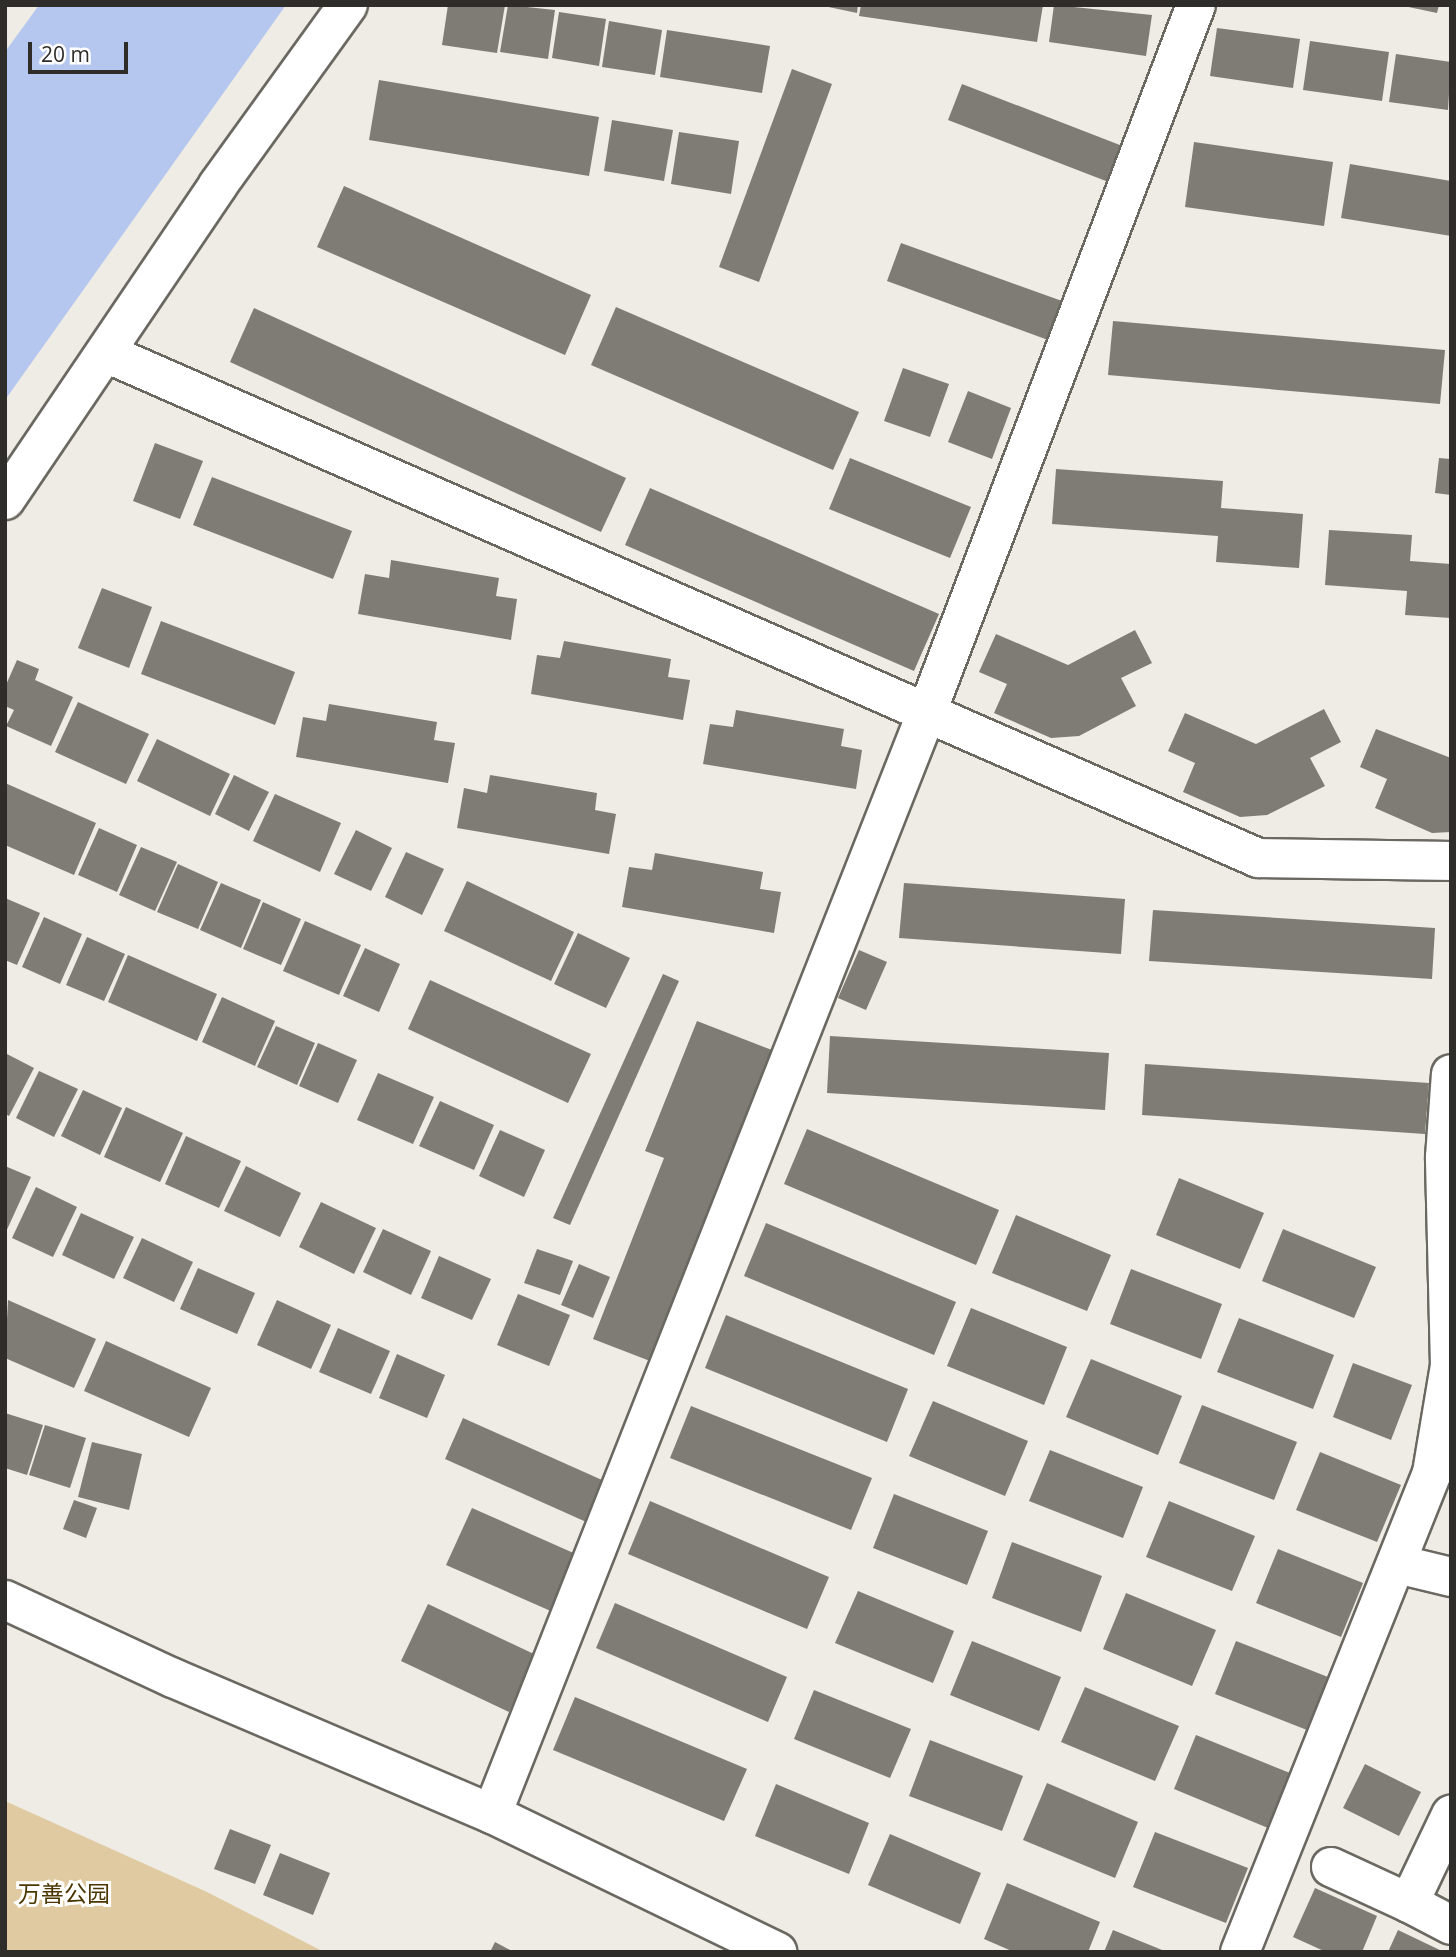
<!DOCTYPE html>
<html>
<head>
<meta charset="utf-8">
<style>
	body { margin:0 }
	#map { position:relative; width:1456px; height:1957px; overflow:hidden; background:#efece5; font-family:"Open Sans","Noto Sans SC",sans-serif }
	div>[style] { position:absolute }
	.green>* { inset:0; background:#e0caa1 }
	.water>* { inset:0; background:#b5c7ef }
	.building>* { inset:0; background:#7f7c76 }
	.roads { filter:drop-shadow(2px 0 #6b6862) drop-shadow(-2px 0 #6b6862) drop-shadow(0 2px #6b6862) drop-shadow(0 -2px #6b6862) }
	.minor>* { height:38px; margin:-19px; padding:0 19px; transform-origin:19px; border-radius:19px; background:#fff }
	span { translate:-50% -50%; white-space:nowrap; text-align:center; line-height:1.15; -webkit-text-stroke:6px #fff; paint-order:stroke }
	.park-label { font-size:23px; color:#4c3600 }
	.frame { position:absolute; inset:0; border:7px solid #2e2d2a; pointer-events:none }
	.scale { position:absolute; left:28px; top:42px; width:100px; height:32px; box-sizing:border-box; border:4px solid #2e2d2a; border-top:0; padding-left:9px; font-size:21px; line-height:24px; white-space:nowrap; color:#2e2d2a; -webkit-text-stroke:5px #fff; paint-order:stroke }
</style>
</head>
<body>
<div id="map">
	<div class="green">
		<div style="clip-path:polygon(5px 1801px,207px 1892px,324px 1952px,5px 1952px)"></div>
	</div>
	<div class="water">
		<div style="clip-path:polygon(39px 5px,286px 5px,5px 400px,5px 52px)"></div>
	</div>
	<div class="building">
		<div style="clip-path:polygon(448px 5px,505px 5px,497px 53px,442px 45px)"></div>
		<div style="clip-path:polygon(508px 5px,555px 10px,548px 59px,500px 52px)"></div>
		<div style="clip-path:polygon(819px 5px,858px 5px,857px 13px)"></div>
		<div style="clip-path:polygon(861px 5px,1043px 5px,1037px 42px,859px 16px)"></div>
		<div style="clip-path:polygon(1054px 5px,1152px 15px,1146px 56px,1049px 42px)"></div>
		<div style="clip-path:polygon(1399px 5px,1439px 5px,1437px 13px)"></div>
		<div style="clip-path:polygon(559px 12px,606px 19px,599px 66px,552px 58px)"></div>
		<div style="clip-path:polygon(609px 21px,662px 30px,655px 75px,602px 67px)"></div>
		<div style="clip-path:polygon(1217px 28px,1300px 39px,1293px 88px,1210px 76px)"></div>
		<div style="clip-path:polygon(667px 30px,770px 46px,762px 93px,660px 77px)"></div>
		<div style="clip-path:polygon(1310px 41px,1389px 52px,1382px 101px,1303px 90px)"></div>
		<div style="clip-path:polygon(1396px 54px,1451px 62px,1448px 110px,1389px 102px)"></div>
		<div style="clip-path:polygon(792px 69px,832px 84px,759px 282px,719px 267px)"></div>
		<div style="clip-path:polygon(379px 80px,599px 117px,589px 176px,369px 140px)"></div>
		<div style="clip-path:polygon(962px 84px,1125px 147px,1111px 183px,948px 120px)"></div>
		<div style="clip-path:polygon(612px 120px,673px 130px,664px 181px,604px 171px)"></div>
		<div style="clip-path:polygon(679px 132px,739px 141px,731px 194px,671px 184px)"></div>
		<div style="clip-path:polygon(1194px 142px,1333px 162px,1324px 226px,1185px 207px)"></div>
		<div style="clip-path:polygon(1350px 164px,1451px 181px,1451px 236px,1341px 218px)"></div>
		<div style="clip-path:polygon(344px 186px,591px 295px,565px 355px,317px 247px)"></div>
		<div style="clip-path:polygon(901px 243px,1062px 301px,1048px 340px,887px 281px)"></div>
		<div style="clip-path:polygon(616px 307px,859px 412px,833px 470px,591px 365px)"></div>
		<div style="clip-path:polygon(254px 308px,626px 478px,601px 532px,230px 362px)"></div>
		<div style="clip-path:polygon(1113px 321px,1445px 350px,1440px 404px,1108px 375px)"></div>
		<div style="clip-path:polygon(903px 368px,949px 384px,930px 437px,884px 421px)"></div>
		<div style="clip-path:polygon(968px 391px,1011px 408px,992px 459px,948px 442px)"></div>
		<div style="clip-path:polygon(155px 443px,203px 461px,180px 519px,133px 501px)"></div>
		<div style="clip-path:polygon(850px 458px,971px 507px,950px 558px,829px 509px)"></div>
		<div style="clip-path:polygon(1439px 458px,1451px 459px,1451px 495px,1435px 493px)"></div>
		<div style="clip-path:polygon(1056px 469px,1223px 481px,1221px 508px,1303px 514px,1299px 568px,1216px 562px,1218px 536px,1052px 524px)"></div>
		<div style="clip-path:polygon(212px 477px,352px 531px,333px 579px,193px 525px)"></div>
		<div style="clip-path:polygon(650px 488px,939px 614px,914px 671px,625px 545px)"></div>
		<div style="clip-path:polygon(1329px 530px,1412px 535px,1410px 561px,1451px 564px,1451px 618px,1405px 615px,1407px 591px,1325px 585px)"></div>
		<div style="clip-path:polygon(391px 560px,499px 578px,496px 596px,517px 599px,511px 640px,358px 614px,365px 574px,389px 578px)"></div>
		<div style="clip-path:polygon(102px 588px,152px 607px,129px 668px,78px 648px)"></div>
		<div style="clip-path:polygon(161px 621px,295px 672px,275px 725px,141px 674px)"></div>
		<div style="clip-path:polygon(1135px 630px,1152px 663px,1121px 678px,1136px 706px,1079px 736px,1051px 738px,994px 713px,1007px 684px,979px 672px,996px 634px,1068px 665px)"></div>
		<div style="clip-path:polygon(564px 641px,671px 659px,668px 677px,690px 680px,683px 720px,531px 694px,537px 655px,560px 658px)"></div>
		<div style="clip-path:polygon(17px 660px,39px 669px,35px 680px,73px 697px,51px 746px,6px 726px,14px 710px,5px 706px,5px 687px)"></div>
		<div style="clip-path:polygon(78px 702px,149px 734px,126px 784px,55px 752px)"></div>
		<div style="clip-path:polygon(329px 704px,437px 722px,434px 740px,455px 743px,448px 783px,296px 757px,303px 717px,326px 721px)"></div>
		<div style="clip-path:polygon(1324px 709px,1341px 742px,1310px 758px,1325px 786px,1267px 815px,1240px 817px,1183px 792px,1195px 763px,1168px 751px,1185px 713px,1256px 744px)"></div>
		<div style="clip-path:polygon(736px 710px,844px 729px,841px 746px,862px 750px,856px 789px,703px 764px,710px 724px,733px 727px)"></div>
		<div style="clip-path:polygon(1376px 729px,1451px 758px,1451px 832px,1432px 833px,1375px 808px,1387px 779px,1360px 767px)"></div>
		<div style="clip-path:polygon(157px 739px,230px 774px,210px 816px,137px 781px)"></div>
		<div style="clip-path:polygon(234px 775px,269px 792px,249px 831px,215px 814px)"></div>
		<div style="clip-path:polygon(490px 775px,597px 793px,595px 810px,616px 814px,609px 854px,457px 828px,464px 788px,487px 793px)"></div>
		<div style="clip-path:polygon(5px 783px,96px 823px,74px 875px,5px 845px)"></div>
		<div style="clip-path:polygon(275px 794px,341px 823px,320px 872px,253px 841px)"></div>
		<div style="clip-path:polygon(99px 828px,137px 845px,117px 892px,78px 875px)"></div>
		<div style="clip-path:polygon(356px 830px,392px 848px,371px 891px,334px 874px)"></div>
		<div style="clip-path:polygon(141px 847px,177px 862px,155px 911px,119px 895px)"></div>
		<div style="clip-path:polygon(406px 852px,444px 869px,422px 915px,385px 897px)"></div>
		<div style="clip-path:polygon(655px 853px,763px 872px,760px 889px,781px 892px,774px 933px,622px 907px,629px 867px,652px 870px)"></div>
		<div style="clip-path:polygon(178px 864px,218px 882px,198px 929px,157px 912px)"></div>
		<div style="clip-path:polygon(467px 881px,574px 932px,551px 981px,444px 931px)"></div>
		<div style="clip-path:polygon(221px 883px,261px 900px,241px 948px,200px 930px)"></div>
		<div style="clip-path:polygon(904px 883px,1125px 899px,1121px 954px,899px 938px)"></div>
		<div style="clip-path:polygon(5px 898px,40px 913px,17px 965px,5px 960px)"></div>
		<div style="clip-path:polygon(263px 902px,301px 919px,281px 965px,243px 949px)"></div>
		<div style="clip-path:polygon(1153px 910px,1435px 928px,1432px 979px,1149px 961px)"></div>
		<div style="clip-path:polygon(44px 917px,82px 934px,60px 984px,22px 967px)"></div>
		<div style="clip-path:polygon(305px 921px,361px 945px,339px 995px,283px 971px)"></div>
		<div style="clip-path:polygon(578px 933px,630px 958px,606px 1008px,554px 984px)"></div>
		<div style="clip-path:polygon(87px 937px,125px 954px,104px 1001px,66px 985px)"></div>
		<div style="clip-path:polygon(365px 948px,400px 964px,379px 1012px,343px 996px)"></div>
		<div style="clip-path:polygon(859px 950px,887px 962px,866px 1010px,838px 998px)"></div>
		<div style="clip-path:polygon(128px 955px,217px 994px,197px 1041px,108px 1002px)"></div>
		<div style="clip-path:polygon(663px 974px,679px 981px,570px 1225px,553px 1218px)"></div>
		<div style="clip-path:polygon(430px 980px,591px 1054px,568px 1103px,408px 1029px)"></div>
		<div style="clip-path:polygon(222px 997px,275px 1021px,255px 1066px,202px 1042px)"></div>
		<div style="clip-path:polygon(697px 1021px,772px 1050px,650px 1361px,593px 1339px,664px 1158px,645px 1151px)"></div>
		<div style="clip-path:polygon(276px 1026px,315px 1043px,297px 1085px,257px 1067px)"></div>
		<div style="clip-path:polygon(830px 1036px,1109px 1053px,1105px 1110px,827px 1093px)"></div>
		<div style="clip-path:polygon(318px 1043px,357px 1060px,338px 1103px,299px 1086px)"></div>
		<div style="clip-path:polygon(5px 1053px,34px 1068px,9px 1116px,5px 1114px)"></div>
		<div style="clip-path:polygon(1145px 1064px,1429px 1083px,1425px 1134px,1142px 1115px)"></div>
		<div style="clip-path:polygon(39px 1071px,78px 1089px,54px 1137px,16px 1118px)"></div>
		<div style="clip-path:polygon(378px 1073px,434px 1097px,413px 1144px,357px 1120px)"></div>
		<div style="clip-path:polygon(83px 1090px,122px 1108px,100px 1155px,61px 1136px)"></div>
		<div style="clip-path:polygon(440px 1101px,494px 1125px,474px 1170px,419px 1146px)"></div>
		<div style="clip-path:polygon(126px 1107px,183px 1133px,160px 1182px,104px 1157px)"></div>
		<div style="clip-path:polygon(807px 1129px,999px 1210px,976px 1265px,784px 1184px)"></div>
		<div style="clip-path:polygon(500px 1130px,545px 1150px,524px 1197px,479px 1176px)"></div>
		<div style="clip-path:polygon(186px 1136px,241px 1161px,219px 1208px,165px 1184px)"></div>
		<div style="clip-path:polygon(5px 1166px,31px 1177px,5px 1234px)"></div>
		<div style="clip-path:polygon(246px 1166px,301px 1193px,280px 1237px,224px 1211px)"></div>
		<div style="clip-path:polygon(1179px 1178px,1264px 1213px,1240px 1269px,1156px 1235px)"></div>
		<div style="clip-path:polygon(36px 1187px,77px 1207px,53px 1257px,12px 1238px)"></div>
		<div style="clip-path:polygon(321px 1202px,376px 1228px,354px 1274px,299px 1247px)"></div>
		<div style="clip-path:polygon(81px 1213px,134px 1237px,114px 1279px,62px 1255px)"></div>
		<div style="clip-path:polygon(1016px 1215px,1111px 1255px,1087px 1311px,992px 1273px)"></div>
		<div style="clip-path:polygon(766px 1223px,956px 1302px,934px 1355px,744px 1276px)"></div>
		<div style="clip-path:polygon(383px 1229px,431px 1251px,411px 1295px,363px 1272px)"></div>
		<div style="clip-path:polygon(1283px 1229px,1376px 1267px,1354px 1318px,1262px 1281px)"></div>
		<div style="clip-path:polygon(142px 1238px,193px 1262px,174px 1302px,123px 1278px)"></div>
		<div style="clip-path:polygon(537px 1249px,573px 1261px,560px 1295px,524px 1283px)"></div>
		<div style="clip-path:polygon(439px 1256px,491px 1279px,472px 1320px,421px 1298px)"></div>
		<div style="clip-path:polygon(579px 1264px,610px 1277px,593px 1318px,561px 1305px)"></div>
		<div style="clip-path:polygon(198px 1268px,255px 1293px,237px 1334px,180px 1309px)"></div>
		<div style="clip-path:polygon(1131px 1269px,1222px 1304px,1201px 1359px,1110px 1324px)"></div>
		<div style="clip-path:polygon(518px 1294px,570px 1315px,549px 1366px,497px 1345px)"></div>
		<div style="clip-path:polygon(8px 1300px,96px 1339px,74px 1388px,5px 1358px)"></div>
		<div style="clip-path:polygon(277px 1300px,331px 1325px,311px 1369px,257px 1345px)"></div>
		<div style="clip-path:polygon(971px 1308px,1067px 1347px,1044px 1405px,947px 1366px)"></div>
		<div style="clip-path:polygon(726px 1315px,908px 1389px,887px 1442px,705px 1368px)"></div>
		<div style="clip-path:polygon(1239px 1318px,1334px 1355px,1313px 1409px,1217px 1372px)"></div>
		<div style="clip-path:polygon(338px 1328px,390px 1351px,371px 1394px,319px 1372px)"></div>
		<div style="clip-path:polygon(106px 1341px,211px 1388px,189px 1437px,84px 1391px)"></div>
		<div style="clip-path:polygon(397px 1354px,445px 1375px,427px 1418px,379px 1398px)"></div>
		<div style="clip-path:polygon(1091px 1359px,1182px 1396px,1158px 1455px,1066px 1417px)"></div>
		<div style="clip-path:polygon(1353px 1363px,1412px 1385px,1391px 1440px,1333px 1417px)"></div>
		<div style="clip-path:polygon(933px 1401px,1028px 1441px,1005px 1496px,909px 1456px)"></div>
		<div style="clip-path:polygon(1202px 1405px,1297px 1442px,1274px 1500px,1179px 1463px)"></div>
		<div style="clip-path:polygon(691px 1406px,872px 1478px,851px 1530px,670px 1458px)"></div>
		<div style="clip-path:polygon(5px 1413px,43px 1425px,27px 1475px,5px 1468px)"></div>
		<div style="clip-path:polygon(463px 1418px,611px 1484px,593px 1525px,445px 1459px)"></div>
		<div style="clip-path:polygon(45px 1425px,86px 1438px,70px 1488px,29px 1475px)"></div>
		<div style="clip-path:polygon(92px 1442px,142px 1454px,129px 1510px,78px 1497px)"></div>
		<div style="clip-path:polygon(1050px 1450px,1143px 1487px,1123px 1538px,1029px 1501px)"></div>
		<div style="clip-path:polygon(1320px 1452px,1401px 1485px,1377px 1542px,1296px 1510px)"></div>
		<div style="clip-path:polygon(894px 1494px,988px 1531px,967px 1585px,873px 1548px)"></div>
		<div style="clip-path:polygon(74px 1500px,97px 1508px,86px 1538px,63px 1529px)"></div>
		<div style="clip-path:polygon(650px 1501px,829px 1577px,807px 1629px,628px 1554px)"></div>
		<div style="clip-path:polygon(1169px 1501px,1255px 1536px,1232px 1591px,1146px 1557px)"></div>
		<div style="clip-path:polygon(472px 1508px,578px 1555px,553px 1612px,446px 1565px)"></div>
		<div style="clip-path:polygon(1012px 1542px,1102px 1576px,1081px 1632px,992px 1598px)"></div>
		<div style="clip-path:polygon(1278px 1549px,1363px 1583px,1341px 1637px,1256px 1603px)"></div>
		<div style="clip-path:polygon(858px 1591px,954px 1631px,933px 1683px,835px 1643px)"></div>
		<div style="clip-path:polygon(1126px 1593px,1216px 1630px,1192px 1686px,1103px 1649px)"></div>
		<div style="clip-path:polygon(615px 1603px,787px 1677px,768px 1722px,596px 1648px)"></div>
		<div style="clip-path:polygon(428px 1604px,536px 1655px,509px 1712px,401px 1661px)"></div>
		<div style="clip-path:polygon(972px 1641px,1061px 1677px,1039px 1731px,950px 1695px)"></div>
		<div style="clip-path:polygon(1236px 1641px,1328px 1677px,1307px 1730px,1215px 1694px)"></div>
		<div style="clip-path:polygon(1085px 1687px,1179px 1726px,1155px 1781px,1061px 1742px)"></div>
		<div style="clip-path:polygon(814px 1690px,911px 1729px,890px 1778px,794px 1739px)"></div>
		<div style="clip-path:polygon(575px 1697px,747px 1769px,724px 1821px,553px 1750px)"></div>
		<div style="clip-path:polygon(1196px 1735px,1290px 1773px,1268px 1828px,1174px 1789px)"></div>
		<div style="clip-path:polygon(930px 1740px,1023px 1776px,1002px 1831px,909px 1796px)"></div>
		<div style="clip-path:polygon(1365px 1764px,1421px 1792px,1399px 1836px,1343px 1808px)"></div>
		<div style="clip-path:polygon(1047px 1783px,1138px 1822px,1115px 1878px,1023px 1840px)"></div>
		<div style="clip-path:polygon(776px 1784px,869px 1823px,849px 1874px,755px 1836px)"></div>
		<div style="clip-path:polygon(230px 1829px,271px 1845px,255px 1884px,214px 1869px)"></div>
		<div style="clip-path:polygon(1155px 1832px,1248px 1868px,1226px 1923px,1133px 1887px)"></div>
		<div style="clip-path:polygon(890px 1834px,981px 1873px,960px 1924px,868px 1885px)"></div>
		<div style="clip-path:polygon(280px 1853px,330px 1873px,313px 1915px,263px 1895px)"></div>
		<div style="clip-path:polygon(1007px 1883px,1100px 1922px,1088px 1952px,1014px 1952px,984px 1939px)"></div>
		<div style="clip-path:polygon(1315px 1888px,1377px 1916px,1362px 1952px,1326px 1952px,1293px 1937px)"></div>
		<div style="clip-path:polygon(1113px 1930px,1167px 1952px,1104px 1952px)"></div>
		<div style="clip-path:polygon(1398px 1930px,1444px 1952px,1388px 1952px)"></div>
		<div style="clip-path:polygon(495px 1942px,514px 1952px,490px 1952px)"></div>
	</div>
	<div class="roads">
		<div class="minor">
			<div style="left:106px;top:353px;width:1258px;rotate:23.67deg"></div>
			<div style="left:1258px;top:858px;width:193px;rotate:0.9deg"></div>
			<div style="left:5px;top:500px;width:380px;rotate:-55.9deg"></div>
			<div style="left:218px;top:185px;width:222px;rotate:-54.2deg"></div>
			<div style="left:1397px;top:1564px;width:56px;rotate:13.5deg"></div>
			<div style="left:5px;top:1600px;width:185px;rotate:24.9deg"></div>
			<div style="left:173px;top:1678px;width:347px;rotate:23.1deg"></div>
			<div style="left:492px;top:1814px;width:317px;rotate:25.8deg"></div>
			<div style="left:492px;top:1814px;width:1185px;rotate:-68.46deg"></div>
			<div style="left:927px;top:712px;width:756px;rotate:-69.17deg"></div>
			<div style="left:1331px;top:1867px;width:86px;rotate:24.8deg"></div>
			<div style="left:1409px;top:1903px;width:98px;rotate:-64.5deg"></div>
			<div style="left:1409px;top:1903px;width:47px;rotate:27.6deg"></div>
			<div style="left:1240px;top:1952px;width:516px;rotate:-68.16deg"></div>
			<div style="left:1432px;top:1473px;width:109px;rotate:-80.5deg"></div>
			<div style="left:1450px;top:1366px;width:209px;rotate:-91.4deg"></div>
			<div style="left:1445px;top:1157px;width:83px;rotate:-85.9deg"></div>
		</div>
	</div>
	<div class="park-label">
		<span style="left:64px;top:1893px">万善公园</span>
	</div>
	<div class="frame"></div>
	<div class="scale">20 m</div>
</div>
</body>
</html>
